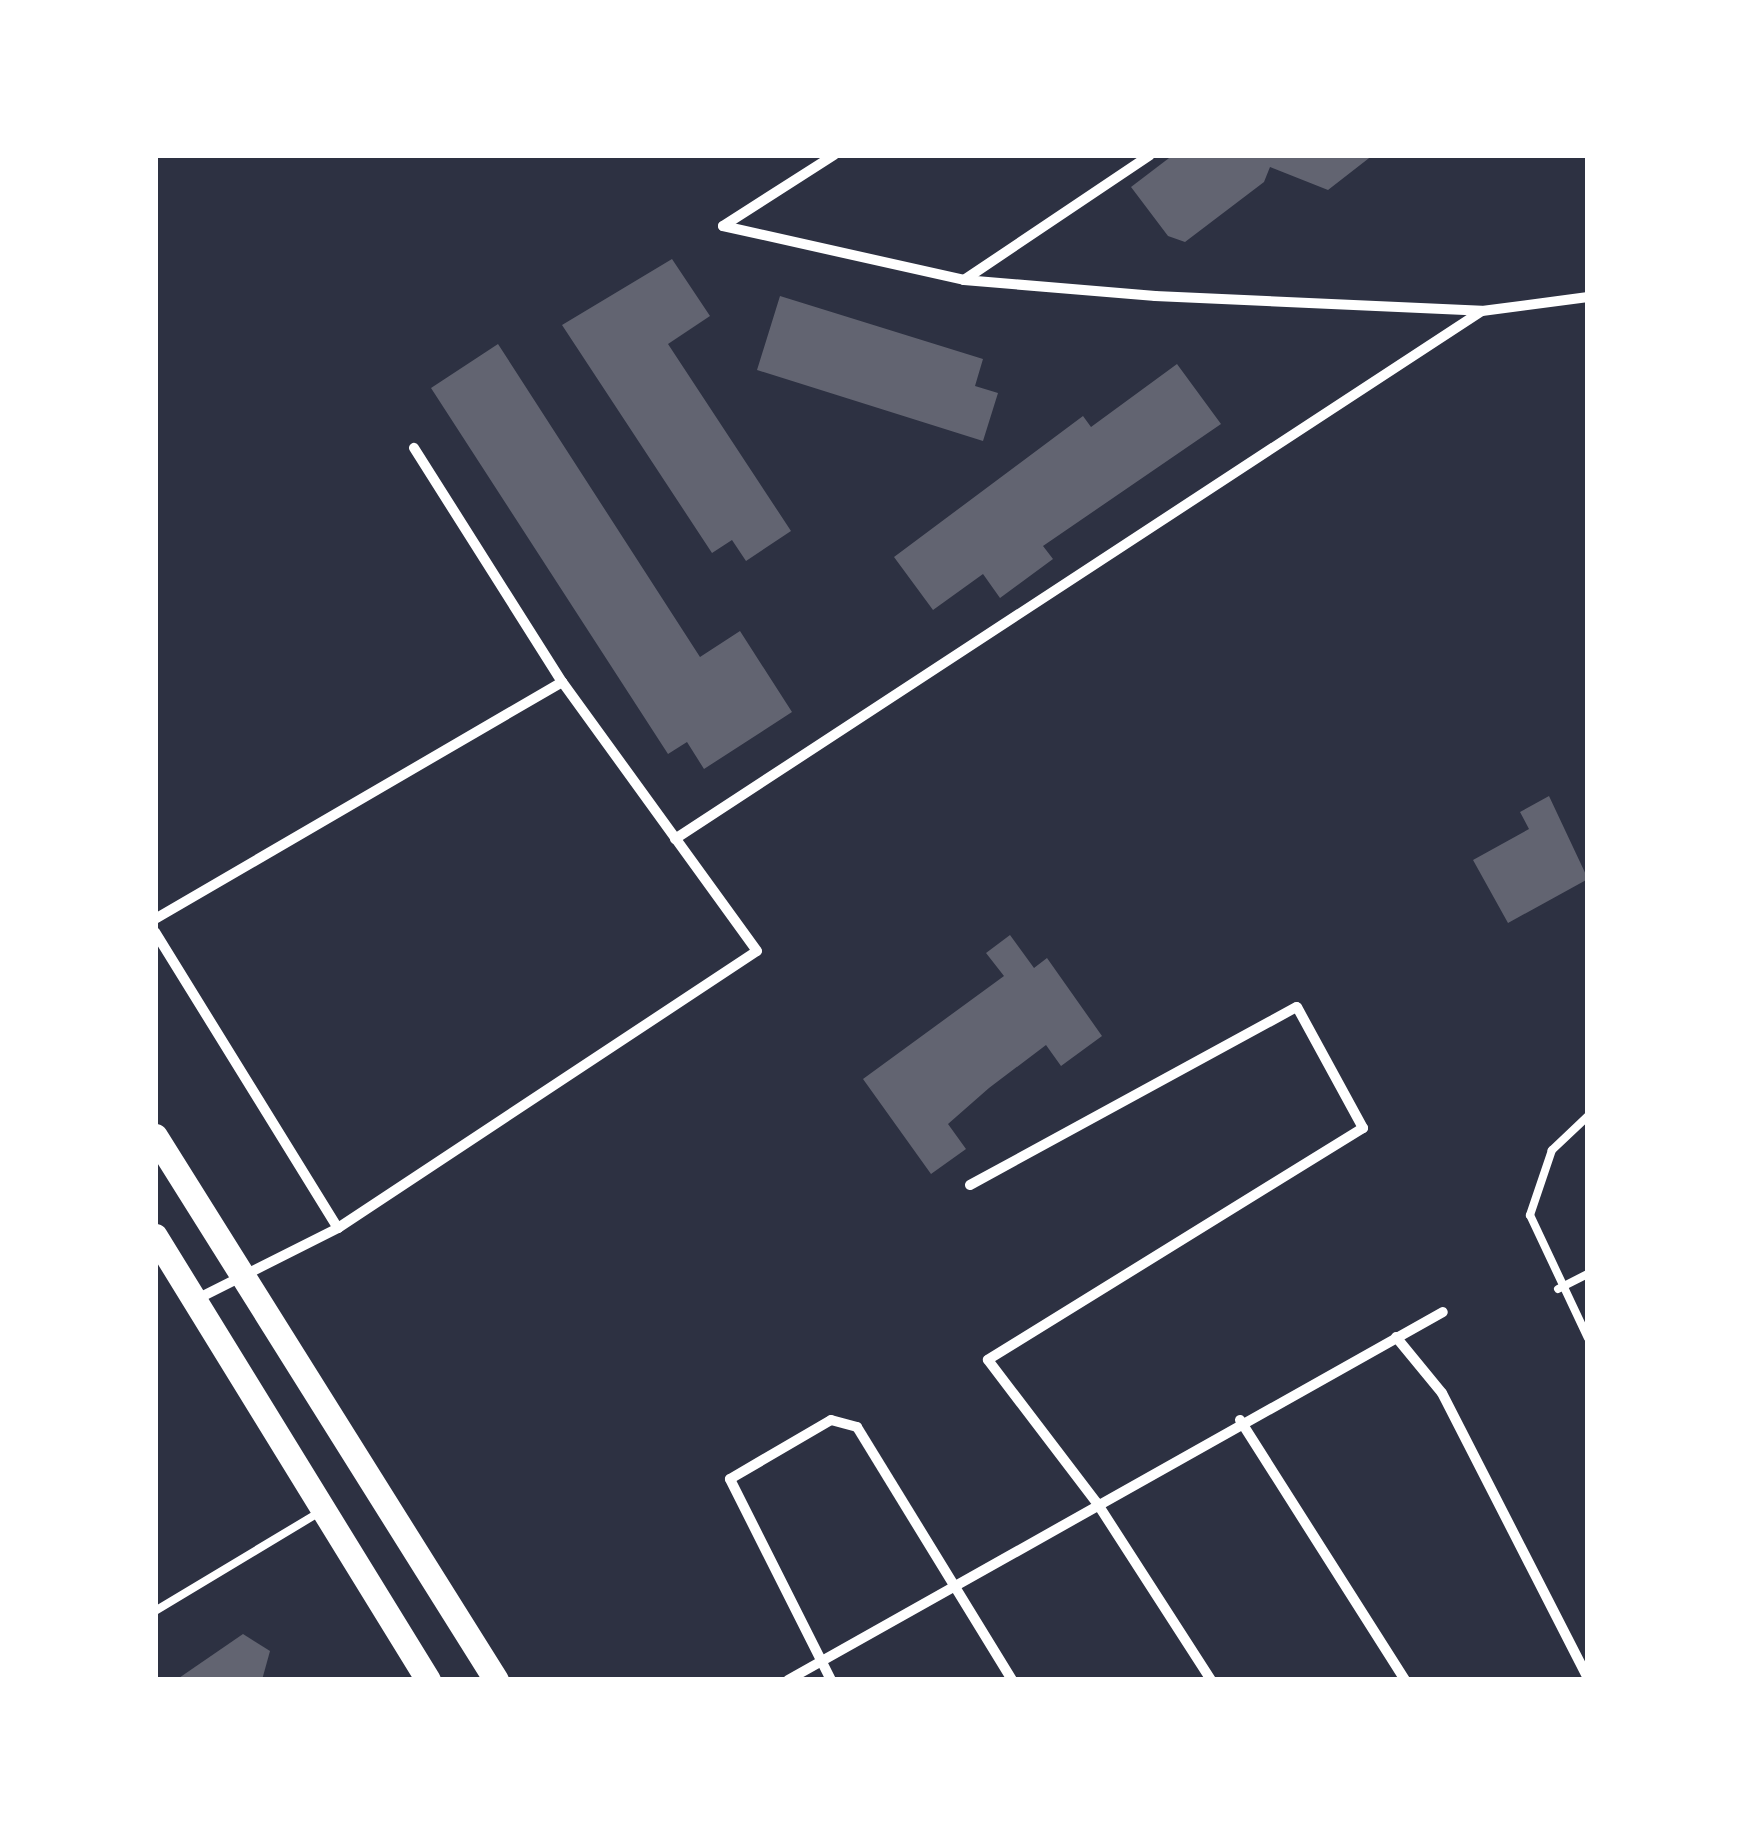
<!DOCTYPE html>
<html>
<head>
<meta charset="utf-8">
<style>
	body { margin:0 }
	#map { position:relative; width:1743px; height:1835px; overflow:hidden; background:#2d3142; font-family:"Times New Roman",serif }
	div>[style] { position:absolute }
	.building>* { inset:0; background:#626471 }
	.service>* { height:8px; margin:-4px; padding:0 4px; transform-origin:4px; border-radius:4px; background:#fff }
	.minor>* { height:10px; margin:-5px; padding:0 5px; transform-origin:5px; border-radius:5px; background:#fff }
	.primary>* { height:25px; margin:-12.5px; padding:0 12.5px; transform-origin:12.5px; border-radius:12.5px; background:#fff }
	span { translate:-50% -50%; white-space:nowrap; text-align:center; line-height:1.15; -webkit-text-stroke:8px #fff; paint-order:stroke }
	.frame { position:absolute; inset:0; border:158px solid #fff; pointer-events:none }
</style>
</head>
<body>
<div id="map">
	<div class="building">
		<div style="clip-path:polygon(1173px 155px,1373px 155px,1328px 190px,1270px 167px,1264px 182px,1185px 242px,1168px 236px,1131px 187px)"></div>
		<div style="clip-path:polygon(672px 259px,710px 316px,668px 344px,791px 531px,746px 561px,732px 540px,712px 553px,562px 325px)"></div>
		<div style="clip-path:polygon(780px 296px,983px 359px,975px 386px,998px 393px,983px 441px,757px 370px)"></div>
		<div style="clip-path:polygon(498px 344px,700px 657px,740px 631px,792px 712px,704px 769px,687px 742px,668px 754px,431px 388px)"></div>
		<div style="clip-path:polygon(1177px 364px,1221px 424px,1043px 546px,1053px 559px,1000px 598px,983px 574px,933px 610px,894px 557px,1083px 416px,1091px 427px)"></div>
		<div style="clip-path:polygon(1549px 796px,1588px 879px,1508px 923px,1473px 860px,1529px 829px,1520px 812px)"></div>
		<div style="clip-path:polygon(1010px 935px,1034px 968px,1047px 958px,1102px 1036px,1061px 1066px,1046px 1045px,989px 1088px,948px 1124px,966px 1149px,931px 1174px,863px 1079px,1004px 976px,986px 953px)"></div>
		<div style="clip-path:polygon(243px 1634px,270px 1651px,262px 1680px,176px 1680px)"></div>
	</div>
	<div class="service">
		<div style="left:1588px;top:1116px;width:50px;rotate:136.6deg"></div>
		<div style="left:1552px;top:1150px;width:69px;rotate:108.7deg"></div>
		<div style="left:1530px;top:1215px;width:136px;rotate:64.8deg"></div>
		<div style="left:1558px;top:1289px;width:34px;rotate:-27deg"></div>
		<div style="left:155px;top:1611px;width:190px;rotate:-31deg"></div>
	</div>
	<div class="minor">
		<div style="left:723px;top:226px;width:247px;rotate:12.6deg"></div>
		<div style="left:964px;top:280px;width:192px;rotate:4.8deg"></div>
		<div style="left:1155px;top:296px;width:327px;rotate:2.6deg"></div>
		<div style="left:1482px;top:311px;width:107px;rotate:-7.5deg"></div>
		<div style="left:723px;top:226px;width:132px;rotate:-32.6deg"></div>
		<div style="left:964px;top:280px;width:224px;rotate:-33.9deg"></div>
		<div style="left:675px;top:839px;width:964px;rotate:-33.2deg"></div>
		<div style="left:155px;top:919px;width:471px;rotate:-30.2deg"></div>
		<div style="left:155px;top:932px;width:348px;rotate:58.3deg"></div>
		<div style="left:970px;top:1185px;width:372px;rotate:-28.6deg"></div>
		<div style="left:1297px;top:1007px;width:138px;rotate:61.4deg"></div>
		<div style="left:1363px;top:1128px;width:441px;rotate:148.3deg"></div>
		<div style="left:988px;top:1360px;width:180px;rotate:52.7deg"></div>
		<div style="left:1097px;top:1503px;width:211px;rotate:57.2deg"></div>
		<div style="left:195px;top:1300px;width:160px;rotate:-26.7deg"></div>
		<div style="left:338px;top:1228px;width:502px;rotate:-33.47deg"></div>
		<div style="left:757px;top:951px;width:332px;rotate:-125.9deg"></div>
		<div style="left:562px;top:682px;width:277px;rotate:-122.3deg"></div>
		<div style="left:1396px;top:1337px;width:72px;rotate:50.6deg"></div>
		<div style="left:1442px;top:1393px;width:320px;rotate:62.9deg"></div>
		<div style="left:1240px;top:1420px;width:308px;rotate:57.6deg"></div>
		<div style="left:788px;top:1680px;width:751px;rotate:-29.33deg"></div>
		<div style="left:831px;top:1680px;width:225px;rotate:-116.7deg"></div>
		<div style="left:730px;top:1479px;width:117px;rotate:-30.3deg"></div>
		<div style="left:831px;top:1420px;width:27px;rotate:15deg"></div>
		<div style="left:857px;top:1427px;width:297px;rotate:58.5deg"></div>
	</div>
	<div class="primary">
		<div style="left:155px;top:1136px;width:642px;rotate:57.92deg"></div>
		<div style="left:155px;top:1236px;width:521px;rotate:58.41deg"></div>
	</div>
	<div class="frame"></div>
</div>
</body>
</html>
